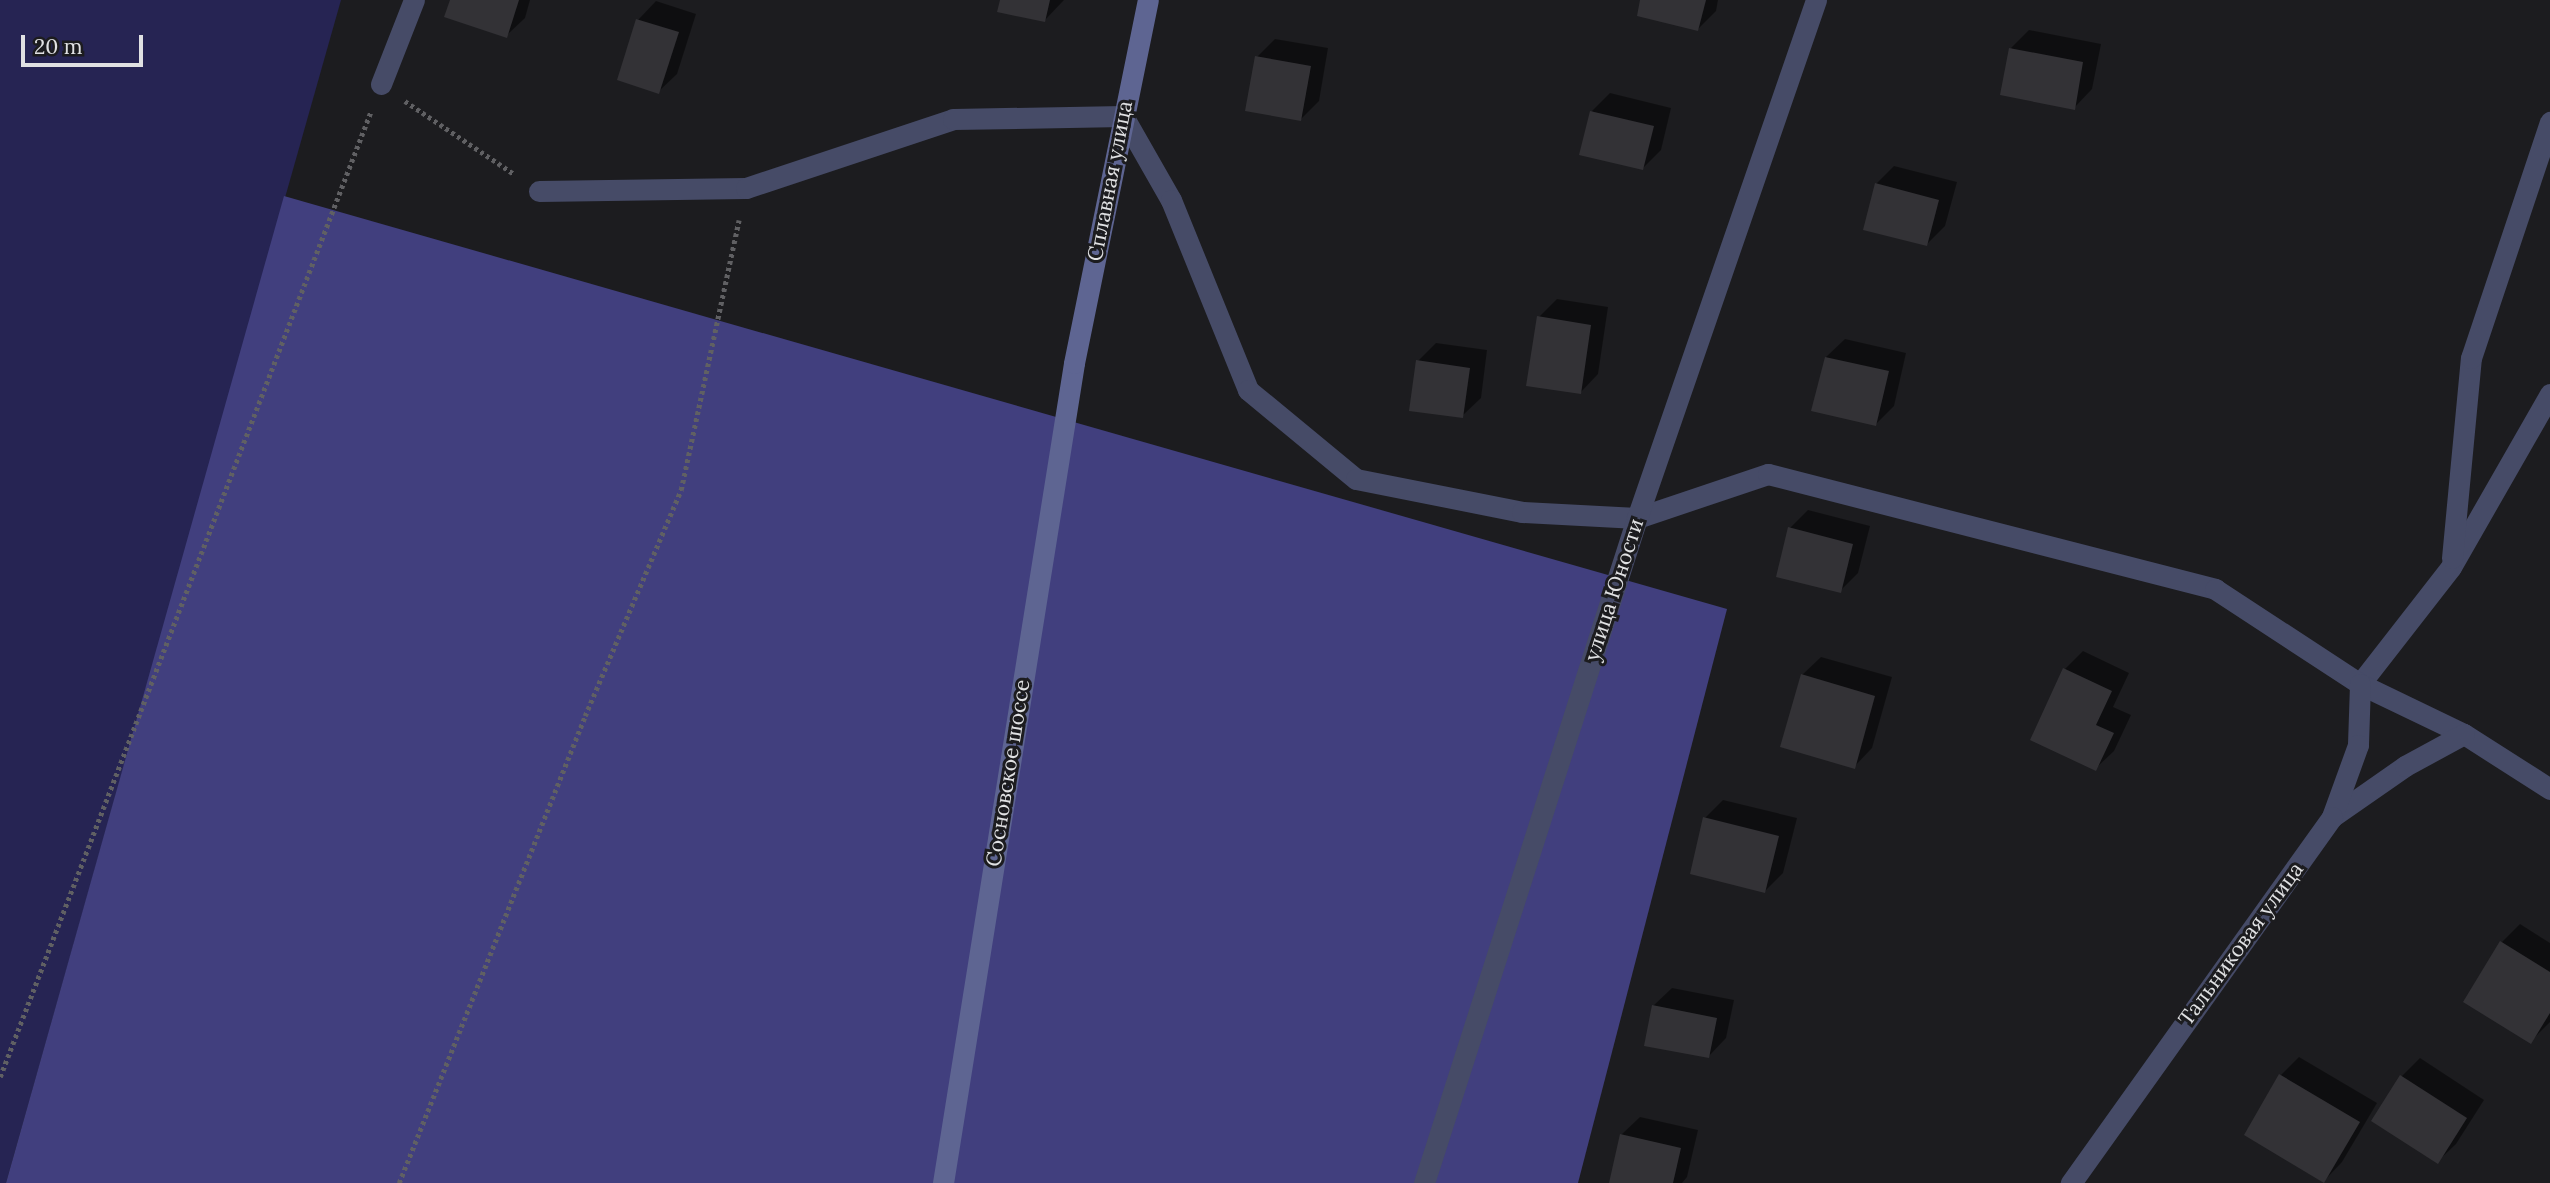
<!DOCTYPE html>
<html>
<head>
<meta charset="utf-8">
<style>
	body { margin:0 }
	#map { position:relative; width:2550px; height:1183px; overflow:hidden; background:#1c1c1f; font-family:Lora,serif }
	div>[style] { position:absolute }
	.green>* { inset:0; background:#262453 }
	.forest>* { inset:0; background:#413f7e }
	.shadow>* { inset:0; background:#0007 }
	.building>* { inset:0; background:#333236 }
	.path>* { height:4.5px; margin-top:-2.25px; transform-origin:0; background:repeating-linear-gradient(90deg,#606063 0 3.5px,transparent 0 7px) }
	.lane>* { height:21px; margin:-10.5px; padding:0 10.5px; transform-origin:10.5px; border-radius:10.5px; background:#464b67 }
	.street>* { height:21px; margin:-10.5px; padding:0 10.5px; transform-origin:10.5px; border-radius:10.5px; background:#464b67 }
	.secondary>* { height:21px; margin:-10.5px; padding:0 10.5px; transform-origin:10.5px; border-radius:10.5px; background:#5e6592 }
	span { translate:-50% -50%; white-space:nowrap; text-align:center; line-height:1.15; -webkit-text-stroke:6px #1c1c1f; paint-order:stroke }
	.street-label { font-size:21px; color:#e0e1e3 }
	.scale { position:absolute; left:21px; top:35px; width:122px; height:32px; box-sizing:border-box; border:4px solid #e0e1e3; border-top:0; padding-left:9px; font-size:21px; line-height:24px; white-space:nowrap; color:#e0e1e3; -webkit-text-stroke:5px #1c1c1f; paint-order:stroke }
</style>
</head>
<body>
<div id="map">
	<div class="green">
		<div style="clip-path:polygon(0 0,341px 0,6px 1183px,0 1183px)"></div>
	</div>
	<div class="forest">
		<div style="clip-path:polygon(284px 196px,1727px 609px,1578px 1183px,6px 1183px)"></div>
	</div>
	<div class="shadow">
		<div style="clip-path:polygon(452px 0,530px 0,525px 18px,506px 36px)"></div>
		<div style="clip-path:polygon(1001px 0,1064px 0,1045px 20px)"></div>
		<div style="clip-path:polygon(1642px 0,1718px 0,1716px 11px,1698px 29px)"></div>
		<div style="clip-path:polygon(656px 1px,696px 14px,677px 74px,658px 92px,638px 20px)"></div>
		<div style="clip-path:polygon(2029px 30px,2101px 44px,2092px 89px,2074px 108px,2011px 48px)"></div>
		<div style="clip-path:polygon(1275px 39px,1328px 48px,1319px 101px,1301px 119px,1257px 57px)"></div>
		<div style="clip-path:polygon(1610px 93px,1671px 108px,1661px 150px,1643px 168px,1592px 111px)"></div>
		<div style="clip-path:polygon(1894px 166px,1957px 182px,1945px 226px,1927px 244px,1876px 184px)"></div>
		<div style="clip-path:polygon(1557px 299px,1608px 307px,1598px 374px,1580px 393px,1539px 317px)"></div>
		<div style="clip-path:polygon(1845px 339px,1906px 353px,1894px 406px,1876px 424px,1826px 357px)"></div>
		<div style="clip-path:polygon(1436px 343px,1487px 350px,1481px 398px,1462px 416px,1418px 361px)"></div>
		<div style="clip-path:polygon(1808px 510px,1870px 526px,1858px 573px,1840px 591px,1790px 528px)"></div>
		<div style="clip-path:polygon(2083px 651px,2129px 673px,2113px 707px,2131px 715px,2114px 751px,2095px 769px,2065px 669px)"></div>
		<div style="clip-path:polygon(1821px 657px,1892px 677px,1872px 748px,1854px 767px,1802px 675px)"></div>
		<div style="clip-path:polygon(1723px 800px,1797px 818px,1783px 873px,1765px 891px,1705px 818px)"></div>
		<div style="clip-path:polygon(2520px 924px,2550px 943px,2550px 1022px,2531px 1041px,2502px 942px)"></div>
		<div style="clip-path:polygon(1672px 988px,1734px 1000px,1726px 1038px,1708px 1057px,1653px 1006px)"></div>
		<div style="clip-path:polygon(2299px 1057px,2377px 1103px,2342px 1162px,2324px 1181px,2281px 1075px)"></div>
		<div style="clip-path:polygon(2420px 1058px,2484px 1100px,2456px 1144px,2437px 1162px,2374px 1120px,2402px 1076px)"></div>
		<div style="clip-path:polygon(1640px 1117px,1698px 1130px,1687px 1177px,1682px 1183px,1611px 1183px,1621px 1135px)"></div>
	</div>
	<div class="building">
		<div style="clip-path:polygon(450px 0,519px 0,507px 38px,444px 17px)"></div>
		<div style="clip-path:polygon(1000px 0,1050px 0,1045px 22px,997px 12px)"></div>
		<div style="clip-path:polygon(1640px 0,1706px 0,1698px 31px,1637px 16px)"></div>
		<div style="clip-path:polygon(636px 19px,679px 32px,659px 94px,617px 80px)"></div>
		<div style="clip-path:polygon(2009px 48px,2083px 62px,2075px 110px,2000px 95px)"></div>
		<div style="clip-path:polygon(1255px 56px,1311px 66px,1301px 121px,1245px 111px)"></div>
		<div style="clip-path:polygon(1590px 111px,1654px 126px,1643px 170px,1579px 155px)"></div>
		<div style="clip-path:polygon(1875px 183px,1939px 200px,1927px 246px,1863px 230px)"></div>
		<div style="clip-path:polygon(1537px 316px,1591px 325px,1581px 394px,1526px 386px)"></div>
		<div style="clip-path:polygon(1825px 357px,1889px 371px,1876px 426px,1811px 411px)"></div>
		<div style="clip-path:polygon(1416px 360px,1470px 368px,1463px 418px,1409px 411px)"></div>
		<div style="clip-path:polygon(1788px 527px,1853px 544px,1841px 593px,1776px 577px)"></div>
		<div style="clip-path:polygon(2063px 668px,2112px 691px,2096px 725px,2114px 733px,2096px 771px,2030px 740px)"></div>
		<div style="clip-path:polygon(1801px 674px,1875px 696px,1855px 769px,1780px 747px)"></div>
		<div style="clip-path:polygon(1703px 817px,1779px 836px,1765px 893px,1690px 874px)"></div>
		<div style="clip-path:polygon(2500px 941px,2550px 972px,2550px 1013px,2531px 1044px,2463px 1002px)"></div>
		<div style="clip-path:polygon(1652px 1005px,1717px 1018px,1709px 1058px,1644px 1046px)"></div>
		<div style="clip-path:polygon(2279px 1074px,2360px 1122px,2324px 1183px,2244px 1135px)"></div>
		<div style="clip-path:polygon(2400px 1075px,2467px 1118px,2438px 1164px,2371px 1121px)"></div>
		<div style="clip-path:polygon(1620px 1134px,1681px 1148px,1673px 1183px,1609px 1183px)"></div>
	</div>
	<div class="path">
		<div style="left:405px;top:101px;width:131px;rotate:33.8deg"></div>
		<div style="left:0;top:1077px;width:1035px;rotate:-68.99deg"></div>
		<div style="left:399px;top:1183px;width:503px;rotate:-68.28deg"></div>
		<div style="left:585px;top:716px;width:246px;rotate:-67deg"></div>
		<div style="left:681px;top:490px;width:276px;rotate:-77.9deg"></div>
	</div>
	<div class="lane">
		<div style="left:539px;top:191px;width:207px;rotate:-0.8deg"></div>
		<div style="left:746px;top:188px;width:218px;rotate:-18.4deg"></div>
		<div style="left:953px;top:119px;width:170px;rotate:-1deg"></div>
		<div style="left:2550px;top:394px;width:199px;rotate:119.8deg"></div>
		<div style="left:2451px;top:567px;width:148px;rotate:127.9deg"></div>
		<div style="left:2360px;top:684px;width:115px;rotate:25.7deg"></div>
		<div style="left:2464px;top:734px;width:102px;rotate:32.6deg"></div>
		<div style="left:2452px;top:558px;width:201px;rotate:-84.6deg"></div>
		<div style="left:2471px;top:358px;width:249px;rotate:-71.5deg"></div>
		<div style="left:2332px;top:817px;width:89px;rotate:-34.9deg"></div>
		<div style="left:2405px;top:766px;width:67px;rotate:-28.5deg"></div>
	</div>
	<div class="street">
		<div style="left:381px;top:84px;width:90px;rotate:-68.6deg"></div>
		<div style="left:1123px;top:116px;width:97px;rotate:60.3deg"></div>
		<div style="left:1171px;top:200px;width:205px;rotate:67.9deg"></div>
		<div style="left:1248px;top:390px;width:140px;rotate:39.5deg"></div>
		<div style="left:1356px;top:479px;width:169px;rotate:11.2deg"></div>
		<div style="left:1522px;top:512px;width:115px;rotate:3deg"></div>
		<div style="left:1637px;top:518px;width:138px;rotate:-18.6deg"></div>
		<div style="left:1768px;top:474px;width:462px;rotate:14.4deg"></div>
		<div style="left:2215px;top:589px;width:173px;rotate:33.2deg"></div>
		<div style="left:2360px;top:684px;width:61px;rotate:91.9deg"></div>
		<div style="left:2358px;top:745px;width:77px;rotate:109.9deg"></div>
		<div style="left:2332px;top:817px;width:450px;rotate:125.5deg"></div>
		<div style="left:1424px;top:1183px;width:698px;rotate:-72.24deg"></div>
		<div style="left:1637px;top:518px;width:548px;rotate:-70.94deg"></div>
	</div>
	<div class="secondary">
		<div style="left:943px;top:1183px;width:830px;rotate:-80.92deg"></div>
		<div style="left:1074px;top:363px;width:370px;rotate:-78.5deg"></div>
	</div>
	<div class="street-label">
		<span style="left:1110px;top:181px;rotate:-79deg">Сплавная улица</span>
		<span style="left:1614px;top:590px;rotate:-72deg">улица Юности</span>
		<span style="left:1008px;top:773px;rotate:-81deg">Сосновское шоссе</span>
		<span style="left:2241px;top:944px;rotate:-54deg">Тальниковая улица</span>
	</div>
	<div class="scale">20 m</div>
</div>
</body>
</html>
